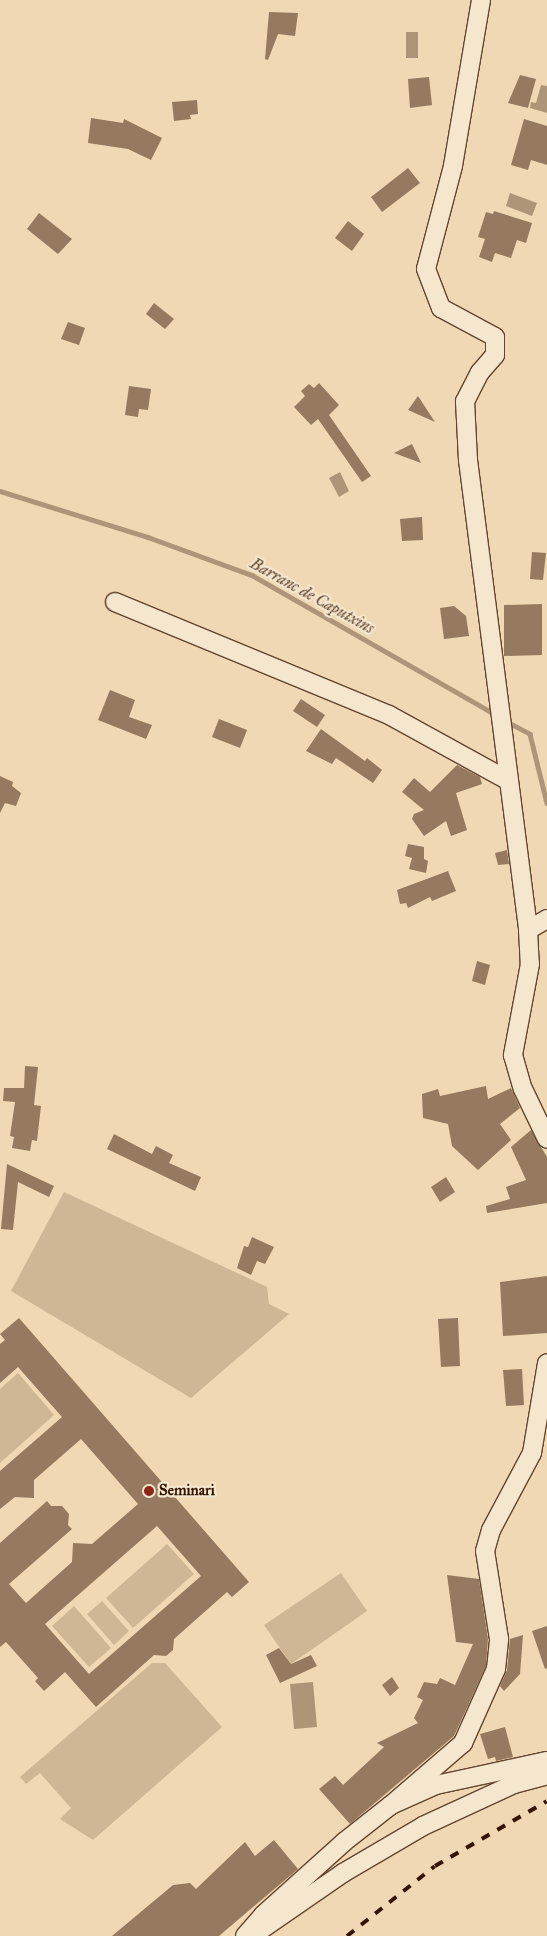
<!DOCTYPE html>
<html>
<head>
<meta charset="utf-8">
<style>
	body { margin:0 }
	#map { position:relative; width:547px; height:1936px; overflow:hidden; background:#efd8b3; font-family:"IM FELL Great Primer",serif }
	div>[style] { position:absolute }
	.green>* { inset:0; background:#cfb795 }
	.water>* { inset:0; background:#af9577 }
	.stream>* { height:4.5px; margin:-2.25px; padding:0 2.25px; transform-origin:2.25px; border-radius:2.25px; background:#af9577 }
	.building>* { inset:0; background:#957a5f }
	.roads { filter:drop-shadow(1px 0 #63452f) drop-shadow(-1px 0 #63452f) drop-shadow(0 1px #63452f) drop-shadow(0 -1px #63452f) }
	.minor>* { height:18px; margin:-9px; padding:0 9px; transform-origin:9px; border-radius:9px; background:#f5e6ce }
	.rail>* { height:4px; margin-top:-2px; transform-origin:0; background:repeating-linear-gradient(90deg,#341403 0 9px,transparent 0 18px) }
	.dots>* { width:14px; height:14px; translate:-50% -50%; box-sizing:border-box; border:2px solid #f5e6ce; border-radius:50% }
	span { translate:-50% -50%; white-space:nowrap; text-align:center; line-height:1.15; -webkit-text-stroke:4.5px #f5e6ce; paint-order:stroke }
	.poi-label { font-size:15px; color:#341403; font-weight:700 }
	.left { translate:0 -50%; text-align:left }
	.water-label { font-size:16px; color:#654831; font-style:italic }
</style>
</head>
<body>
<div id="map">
	<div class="green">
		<div style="clip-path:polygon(64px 1192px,267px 1287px,269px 1304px,289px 1314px,191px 1398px,11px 1291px)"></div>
		<div style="clip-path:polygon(18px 1373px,54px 1415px,0 1463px,0 1389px)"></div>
		<div style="clip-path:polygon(167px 1544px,194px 1574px,133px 1628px,106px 1598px)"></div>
		<div style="clip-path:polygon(341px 1573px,367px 1611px,291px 1664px,264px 1625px)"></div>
		<div style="clip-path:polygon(102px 1601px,129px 1631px,114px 1645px,87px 1614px)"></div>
		<div style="clip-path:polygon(74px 1606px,111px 1648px,89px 1667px,52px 1626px)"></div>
		<div style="clip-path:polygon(152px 1663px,165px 1663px,222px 1727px,93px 1840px,60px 1819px,71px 1808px,40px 1773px,26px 1784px,20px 1777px)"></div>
	</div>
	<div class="water">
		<div style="clip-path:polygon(406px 32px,418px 32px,418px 58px,406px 58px)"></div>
		<div style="clip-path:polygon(541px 85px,547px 86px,547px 113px,530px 108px,531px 102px,536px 103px)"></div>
		<div style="clip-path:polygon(510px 193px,537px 203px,532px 216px,506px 206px)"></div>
		<div style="clip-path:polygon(340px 472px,349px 491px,339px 497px,329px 478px)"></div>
		<div style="clip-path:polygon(313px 1682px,317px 1727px,294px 1729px,290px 1684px)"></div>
	</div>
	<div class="stream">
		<div style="left:0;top:491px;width:155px;rotate:17.3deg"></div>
		<div style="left:148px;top:537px;width:111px;rotate:20.1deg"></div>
		<div style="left:252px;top:575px;width:280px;rotate:29.8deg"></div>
		<div style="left:506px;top:721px;width:27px;rotate:28deg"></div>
		<div style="left:530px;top:734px;width:71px;rotate:76.2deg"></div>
	</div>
	<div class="building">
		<div style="clip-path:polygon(269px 12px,298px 13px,295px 36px,278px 34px,268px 60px,265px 59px)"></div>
		<div style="clip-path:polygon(520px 75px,536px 79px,528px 108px,508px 103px)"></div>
		<div style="clip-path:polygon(429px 77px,432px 105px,410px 108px,408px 79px)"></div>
		<div style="clip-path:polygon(197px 100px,198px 114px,190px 115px,191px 119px,174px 121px,172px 102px)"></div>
		<div style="clip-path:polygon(91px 118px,123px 123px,124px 119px,162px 138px,151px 160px,128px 149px,88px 143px)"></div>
		<div style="clip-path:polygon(524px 119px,547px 126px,547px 165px,531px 160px,528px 170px,511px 165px)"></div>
		<div style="clip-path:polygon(408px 168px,420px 183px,382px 212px,371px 197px)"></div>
		<div style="clip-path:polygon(494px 211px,532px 223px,526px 243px,517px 240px,511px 258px,495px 253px,492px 262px,479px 257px,485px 239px,478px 237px,486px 212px,493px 214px)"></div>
		<div style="clip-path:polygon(39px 213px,72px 239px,58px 254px,27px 229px)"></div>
		<div style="clip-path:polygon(348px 221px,364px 234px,352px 251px,335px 238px)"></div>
		<div style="clip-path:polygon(154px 303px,174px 319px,165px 329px,146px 314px)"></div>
		<div style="clip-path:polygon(68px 322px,85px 328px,79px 345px,61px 339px)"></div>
		<div style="clip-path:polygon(319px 383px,339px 405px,329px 415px,371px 476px,362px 482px,318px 419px,311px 425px,294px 407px,305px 396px,301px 391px,309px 384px,314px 388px)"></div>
		<div style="clip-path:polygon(129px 386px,151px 389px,148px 410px,139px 409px,138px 417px,125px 415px)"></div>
		<div style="clip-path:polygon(418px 396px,435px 422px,408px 410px)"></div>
		<div style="clip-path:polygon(412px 444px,421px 463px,394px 453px)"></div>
		<div style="clip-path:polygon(422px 517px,423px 540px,402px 541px,400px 519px)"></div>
		<div style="clip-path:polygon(532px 552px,546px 553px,543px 580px,530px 579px)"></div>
		<div style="clip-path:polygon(542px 604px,542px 655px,504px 656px,504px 605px)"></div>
		<div style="clip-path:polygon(454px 606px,466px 616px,469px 636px,444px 639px,440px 608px)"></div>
		<div style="clip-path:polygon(110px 690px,135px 700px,129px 717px,152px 725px,146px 739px,98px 720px)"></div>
		<div style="clip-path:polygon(301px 699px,325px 715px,317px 727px,293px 711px)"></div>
		<div style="clip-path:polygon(219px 719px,247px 730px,240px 748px,212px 737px)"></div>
		<div style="clip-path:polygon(321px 729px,365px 761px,367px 758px,382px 770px,373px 783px,336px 758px,332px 764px,306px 751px)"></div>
		<div style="clip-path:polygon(457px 765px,480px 777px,482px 784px,456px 793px,467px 830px,451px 836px,446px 821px,424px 836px,412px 819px,414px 814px,424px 810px,402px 792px,414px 778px,430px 792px)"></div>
		<div style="clip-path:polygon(0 776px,13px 782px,12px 786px,21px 793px,16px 806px,5px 803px,0 813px)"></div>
		<div style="clip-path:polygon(408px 844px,424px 847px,424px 859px,428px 861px,426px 873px,409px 869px,412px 858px,405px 856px)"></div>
		<div style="clip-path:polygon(507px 850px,509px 864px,498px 865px,495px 853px)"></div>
		<div style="clip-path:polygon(448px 871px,456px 891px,432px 901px,430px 897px,408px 908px,406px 903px,400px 904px,397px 890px)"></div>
		<div style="clip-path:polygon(477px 961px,490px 965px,485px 985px,472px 981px)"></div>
		<div style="clip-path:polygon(25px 1066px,38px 1067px,34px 1105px,41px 1106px,37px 1141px,32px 1140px,30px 1151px,12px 1148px,14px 1137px,10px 1136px,15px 1102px,3px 1101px,4px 1088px,24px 1088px)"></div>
		<div style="clip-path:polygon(486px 1086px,488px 1099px,511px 1088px,520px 1108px,500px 1124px,511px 1140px,478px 1170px,452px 1146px,448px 1124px,423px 1118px,422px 1094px,438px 1089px,440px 1096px)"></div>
		<div style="clip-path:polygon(531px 1130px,547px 1157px,547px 1203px,487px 1213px,486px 1206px,510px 1199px,506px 1187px,526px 1180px,511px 1147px)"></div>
		<div style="clip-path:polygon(114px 1134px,152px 1154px,156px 1146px,173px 1155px,169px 1163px,201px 1177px,195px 1191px,107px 1149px)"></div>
		<div style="clip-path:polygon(7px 1164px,54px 1186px,49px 1197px,18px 1182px,13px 1230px,1px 1229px)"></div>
		<div style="clip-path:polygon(446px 1177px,455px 1192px,440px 1202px,431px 1187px)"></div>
		<div style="clip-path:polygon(252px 1237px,274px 1247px,265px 1264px,257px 1261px,251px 1275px,237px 1268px,244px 1246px,248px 1247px)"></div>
		<div style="clip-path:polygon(547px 1276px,547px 1333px,503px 1336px,500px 1282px)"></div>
		<div style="clip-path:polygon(evenodd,19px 1318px,249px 1582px,232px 1597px,227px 1592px,174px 1639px,173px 1650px,166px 1656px,154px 1655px,96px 1707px,65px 1672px,44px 1691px,35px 1681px,38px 1678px,6px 1642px,0 1647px,0 1543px,47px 1501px,51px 1506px,62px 1506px,69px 1514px,68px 1525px,72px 1529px,9px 1584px,26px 1603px,72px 1562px,73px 1543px,92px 1544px,138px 1504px,81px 1439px,34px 1480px,34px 1498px,15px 1497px,0 1509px,0 1471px,62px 1417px,18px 1367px,0 1383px,0 1344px,5px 1340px,0 1334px,19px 1318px,157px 1526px,201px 1576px,89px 1674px,45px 1624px,157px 1526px)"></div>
		<div style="clip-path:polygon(458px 1318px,460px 1366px,441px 1367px,438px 1319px)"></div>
		<div style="clip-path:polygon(522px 1369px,524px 1405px,506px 1406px,503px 1370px)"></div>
		<div style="clip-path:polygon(447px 1575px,479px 1579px,488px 1639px,486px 1666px,454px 1736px,350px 1824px,319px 1789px,335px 1776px,343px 1785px,384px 1747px,377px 1743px,418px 1723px,414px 1718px,423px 1700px,417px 1697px,424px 1682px,437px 1684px,440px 1678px,455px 1685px,473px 1644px,456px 1642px)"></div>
		<div style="clip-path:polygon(547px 1626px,547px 1668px,545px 1669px,532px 1631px)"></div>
		<div style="clip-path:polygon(523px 1635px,520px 1674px,504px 1691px,500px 1686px,507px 1670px,510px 1639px)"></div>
		<div style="clip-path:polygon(279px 1648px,291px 1664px,311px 1655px,317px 1666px,280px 1683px,266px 1655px)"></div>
		<div style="clip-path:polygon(392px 1677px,399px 1688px,390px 1696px,382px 1685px)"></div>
		<div style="clip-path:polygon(505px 1727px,513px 1757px,496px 1761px,495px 1757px,488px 1759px,480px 1734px)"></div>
		<div style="clip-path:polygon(274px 1840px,298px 1869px,219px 1936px,112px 1936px,173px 1885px,190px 1883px,196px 1889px,245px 1842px,255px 1856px)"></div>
	</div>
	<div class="roads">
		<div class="minor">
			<div style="left:481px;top:0;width:168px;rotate:99.6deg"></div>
			<div style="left:453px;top:166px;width:106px;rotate:104.7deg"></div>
			<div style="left:426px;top:269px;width:42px;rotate:69deg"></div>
			<div style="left:441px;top:308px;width:61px;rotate:28.2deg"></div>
			<div style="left:495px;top:337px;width:18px;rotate:90deg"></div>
			<div style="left:495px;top:355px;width:23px;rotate:131deg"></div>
			<div style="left:480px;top:372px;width:33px;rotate:117deg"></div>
			<div style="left:465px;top:401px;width:59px;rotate:87.1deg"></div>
			<div style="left:468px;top:460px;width:474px;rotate:82.7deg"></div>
			<div style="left:528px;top:930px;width:34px;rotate:87deg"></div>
			<div style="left:530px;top:964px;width:93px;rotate:100.6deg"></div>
			<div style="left:513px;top:1055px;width:35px;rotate:74deg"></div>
			<div style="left:523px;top:1089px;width:55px;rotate:64.4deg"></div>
			<div style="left:115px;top:602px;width:296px;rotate:22.4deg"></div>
			<div style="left:389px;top:715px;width:135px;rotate:28.8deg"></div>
			<div style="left:528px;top:930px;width:22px;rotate:-30deg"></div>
			<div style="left:391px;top:1805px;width:95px;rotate:-40.7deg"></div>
			<div style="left:463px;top:1743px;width:81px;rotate:-66deg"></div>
			<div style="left:496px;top:1669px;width:30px;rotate:-84deg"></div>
			<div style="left:499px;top:1639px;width:89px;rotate:-99deg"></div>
			<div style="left:485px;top:1551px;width:22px;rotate:-74deg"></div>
			<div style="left:491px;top:1530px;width:87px;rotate:-62deg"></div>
			<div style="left:532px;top:1453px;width:91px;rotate:-80.5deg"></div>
			<div style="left:256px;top:1933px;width:106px;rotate:-34.6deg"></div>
			<div style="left:343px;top:1873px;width:93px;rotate:-30.4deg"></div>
			<div style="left:423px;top:1826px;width:100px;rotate:-24.8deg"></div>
			<div style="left:514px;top:1784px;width:34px;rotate:-15deg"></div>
			<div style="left:245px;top:1936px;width:28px;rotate:-49deg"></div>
			<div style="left:263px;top:1915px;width:109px;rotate:-42deg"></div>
			<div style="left:344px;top:1842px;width:60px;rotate:-38.2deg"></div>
			<div style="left:391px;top:1805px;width:49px;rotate:-24deg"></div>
			<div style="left:436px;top:1785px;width:114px;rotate:-12.2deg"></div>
		</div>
	</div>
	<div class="rail">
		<div style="left:347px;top:1936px;width:112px;rotate:-38.5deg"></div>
		<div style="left:435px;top:1866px;width:129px;rotate:-30.1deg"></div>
	</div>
	<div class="dots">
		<div style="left:149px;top:1491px;background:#8f2418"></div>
	</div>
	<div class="poi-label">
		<span class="left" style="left:159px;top:1491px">Seminari</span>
	</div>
	<div class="water-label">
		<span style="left:312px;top:596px;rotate:29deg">Barranc de Caputxins</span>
	</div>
</div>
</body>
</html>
